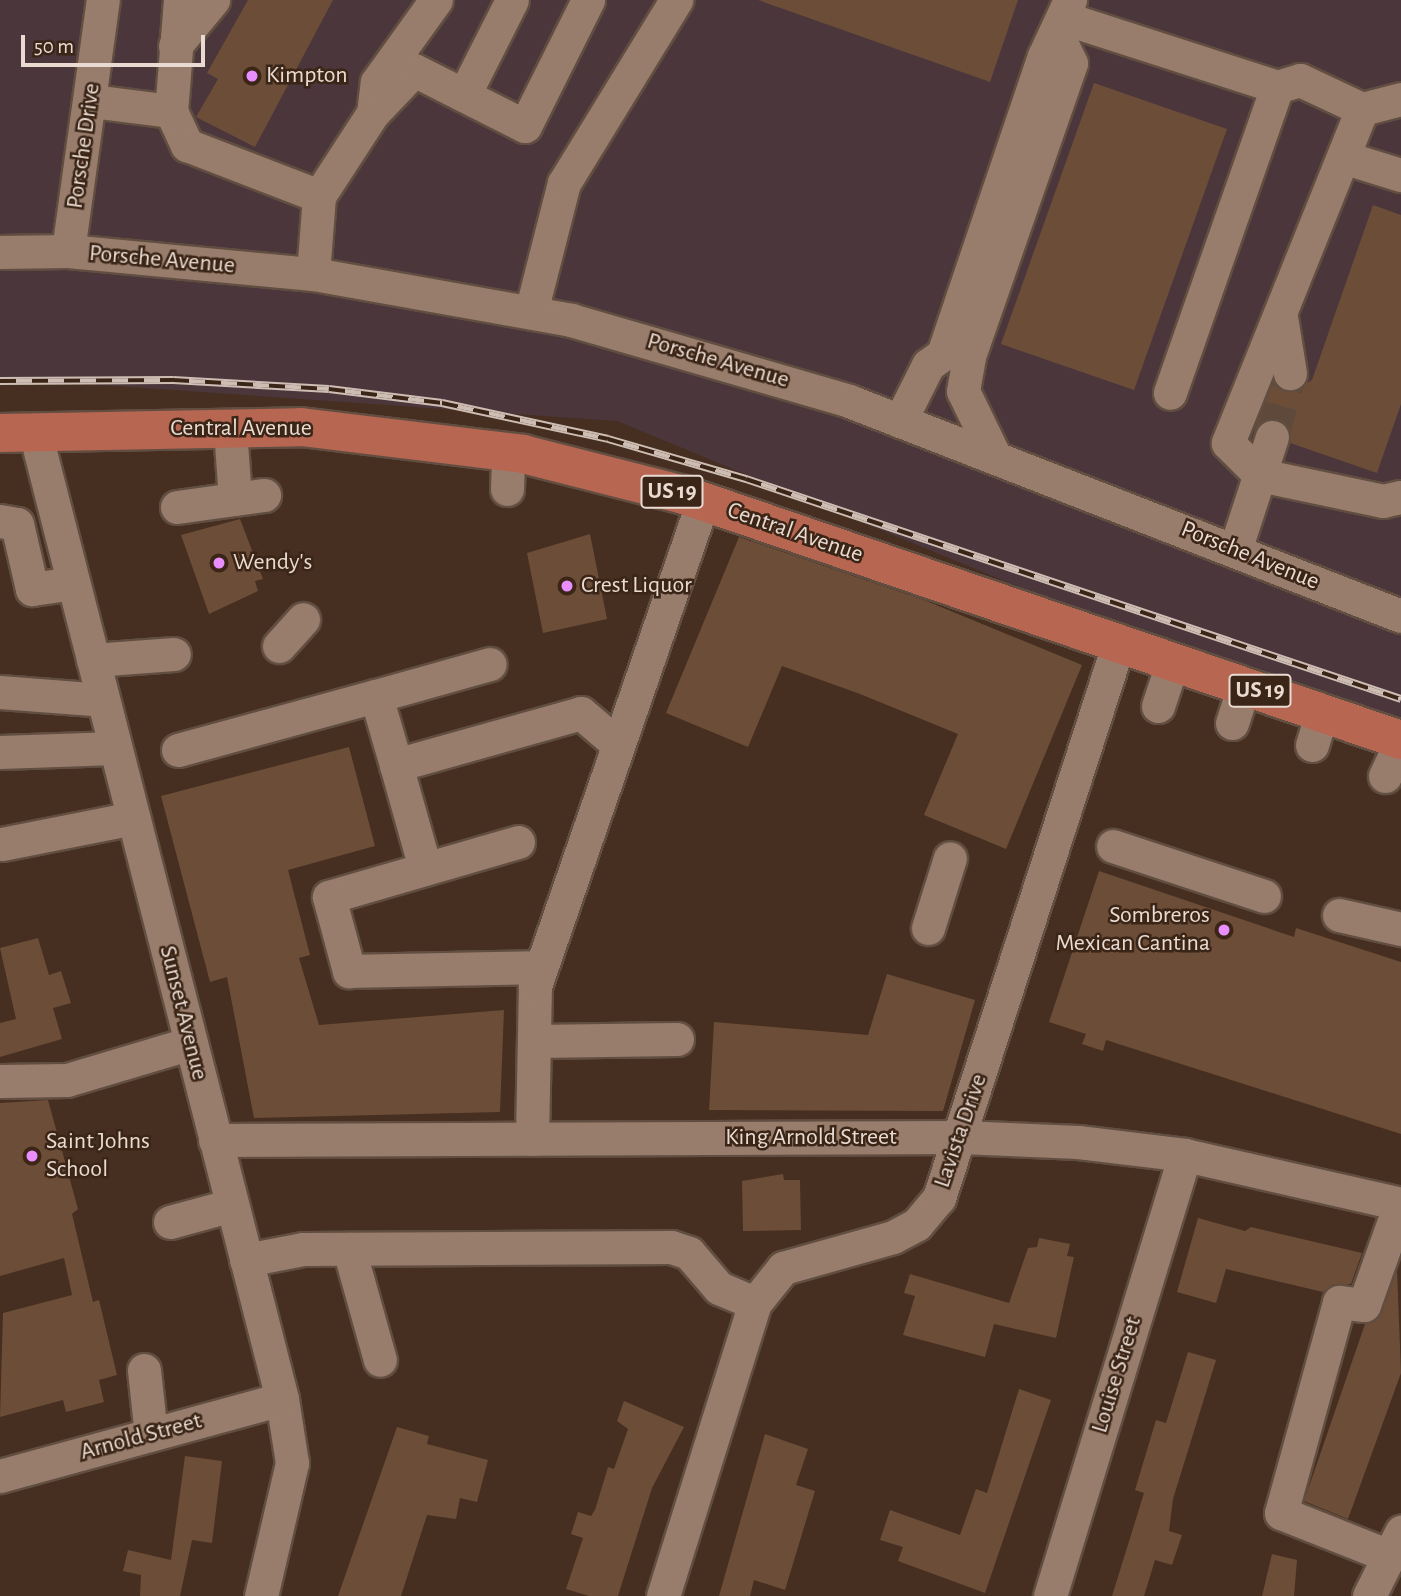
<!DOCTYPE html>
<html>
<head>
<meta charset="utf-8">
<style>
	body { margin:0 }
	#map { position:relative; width:1401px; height:1596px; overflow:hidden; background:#462f20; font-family:"Alegreya Sans",sans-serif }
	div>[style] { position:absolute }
	.industrial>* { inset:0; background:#4b363c }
	.building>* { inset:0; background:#6c4d38 }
	.minor-tunnel>* { height:33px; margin-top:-16.5px; transform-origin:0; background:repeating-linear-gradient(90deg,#5f493b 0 33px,transparent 0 50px) }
	.roads { filter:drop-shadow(2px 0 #614e41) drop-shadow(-2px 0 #614e41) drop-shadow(0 2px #614e41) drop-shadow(0 -2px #614e41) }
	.minor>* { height:33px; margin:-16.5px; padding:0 16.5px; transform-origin:16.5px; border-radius:16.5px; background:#987d6c }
	.major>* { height:38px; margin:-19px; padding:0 19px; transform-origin:19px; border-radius:19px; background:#b76652 }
	.rail>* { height:8px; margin-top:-4px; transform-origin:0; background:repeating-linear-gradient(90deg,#3b2516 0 16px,#cdbdb3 0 32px); box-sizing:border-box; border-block:2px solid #cdbdb3 }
	.dots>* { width:19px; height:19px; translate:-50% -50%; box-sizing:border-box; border:4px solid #3b2516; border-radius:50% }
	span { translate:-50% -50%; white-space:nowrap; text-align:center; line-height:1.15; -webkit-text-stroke:5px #3b2516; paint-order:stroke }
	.shield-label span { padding:2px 5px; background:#3b2516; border:2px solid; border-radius:5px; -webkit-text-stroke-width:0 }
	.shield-label { font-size:23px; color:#eadbd2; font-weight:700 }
	.poi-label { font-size:24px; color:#eadbd2 }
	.left { translate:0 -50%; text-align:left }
	.right { translate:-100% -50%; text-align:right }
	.street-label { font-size:24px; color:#eadbd2 }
	.scale { position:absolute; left:21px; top:35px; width:184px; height:32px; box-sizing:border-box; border:4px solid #eadbd2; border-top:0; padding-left:9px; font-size:21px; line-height:24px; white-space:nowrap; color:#eadbd2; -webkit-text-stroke:5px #3b2516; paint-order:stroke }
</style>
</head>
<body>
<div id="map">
	<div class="industrial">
		<div style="clip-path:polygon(0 0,1401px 0,1401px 719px,1070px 608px,617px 421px,0 378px)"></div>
	</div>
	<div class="building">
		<div style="clip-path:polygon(248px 0,333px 0,255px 147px,196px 117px,218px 79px,207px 73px)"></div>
		<div style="clip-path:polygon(758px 0,1018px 0,990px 82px)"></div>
		<div style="clip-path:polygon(1094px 83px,1227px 129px,1134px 390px,1001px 344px)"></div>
		<div style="clip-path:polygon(1373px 205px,1401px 215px,1401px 404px,1377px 473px,1290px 443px,1291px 432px,1279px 419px,1267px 418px,1254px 431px,1273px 382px,1292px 392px,1312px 380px)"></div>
		<div style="clip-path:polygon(240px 519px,263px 579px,255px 581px,258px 591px,209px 614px,181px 535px)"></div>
		<div style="clip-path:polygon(590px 534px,607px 619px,543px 633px,527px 553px)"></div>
		<div style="clip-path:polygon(739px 537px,924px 600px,1082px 665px,1006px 849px,924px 815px,958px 734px,860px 694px,782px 666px,748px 747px,666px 713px)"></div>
		<div style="clip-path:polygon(349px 747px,375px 846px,288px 870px,310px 955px,299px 958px,319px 1025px,504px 1010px,500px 1112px,254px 1118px,227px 977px,210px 982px,161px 796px)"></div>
		<div style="clip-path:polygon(1099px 871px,1294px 937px,1296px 928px,1401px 962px,1401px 1134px,1106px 1040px,1103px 1051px,1082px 1044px,1086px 1034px,1049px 1022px)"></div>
		<div style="clip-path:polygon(38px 938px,49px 975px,61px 971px,71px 1003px,53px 1008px,62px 1039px,0 1057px,0 1023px,16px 1019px,0 948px)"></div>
		<div style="clip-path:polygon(887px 974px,975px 1000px,943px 1111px,709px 1110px,714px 1022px,868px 1035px)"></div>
		<div style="clip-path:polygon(48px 1100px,78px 1209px,72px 1214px,93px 1302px,99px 1300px,117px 1375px,99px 1380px,104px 1402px,66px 1412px,63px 1400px,0 1417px,3px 1313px,72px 1295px,64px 1258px,0 1276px,0 1103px)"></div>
		<div style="clip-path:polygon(783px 1174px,784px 1180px,800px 1180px,801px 1230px,743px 1231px,742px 1181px)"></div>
		<div style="clip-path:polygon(1198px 1218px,1245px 1231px,1251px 1227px,1362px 1253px,1351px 1284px,1333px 1284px,1323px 1292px,1226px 1269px,1216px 1303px,1177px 1292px)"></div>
		<div style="clip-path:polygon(1039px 1238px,1070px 1244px,1067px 1256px,1074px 1257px,1056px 1338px,994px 1324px,985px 1357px,903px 1335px,915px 1296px,904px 1293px,910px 1274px,1009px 1303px,1028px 1248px,1037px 1247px)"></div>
		<div style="clip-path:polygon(1397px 1269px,1401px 1373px,1348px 1519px,1304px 1501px,1365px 1324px,1382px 1312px)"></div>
		<div style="clip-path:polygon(1188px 1352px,1216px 1360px,1173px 1499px,1169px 1531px,1182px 1535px,1172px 1565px,1155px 1560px,1144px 1596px,1112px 1596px,1144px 1493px,1135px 1490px,1156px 1420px,1166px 1423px)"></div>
		<div style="clip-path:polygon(1019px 1389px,1051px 1400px,985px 1593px,898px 1561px,903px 1547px,880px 1540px,890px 1510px,960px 1535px,976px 1489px,987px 1493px)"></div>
		<div style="clip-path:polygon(624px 1401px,684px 1427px,652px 1488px,618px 1596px,589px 1596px,566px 1589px,583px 1538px,571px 1534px,578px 1512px,591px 1516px,595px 1510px,608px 1467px,614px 1469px,628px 1429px,617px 1421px)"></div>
		<div style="clip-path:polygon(397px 1427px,429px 1436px,427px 1444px,488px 1460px,477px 1502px,460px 1498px,456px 1519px,427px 1515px,401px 1596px,338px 1596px)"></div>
		<div style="clip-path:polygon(765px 1434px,808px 1449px,796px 1485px,815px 1491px,785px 1590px,754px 1580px,750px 1596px,719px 1596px)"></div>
		<div style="clip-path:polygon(185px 1456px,222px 1461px,212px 1543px,192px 1540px,180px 1596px,140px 1596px,141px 1575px,123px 1571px,128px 1550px,171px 1560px)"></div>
		<div style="clip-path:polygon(1272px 1554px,1297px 1560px,1294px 1596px,1262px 1596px)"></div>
	</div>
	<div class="minor-tunnel">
		<div style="left:1272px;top:437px;width:66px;rotate:-74.3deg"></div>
	</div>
	<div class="roads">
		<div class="minor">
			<div style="left:180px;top:0;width:111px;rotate:94.6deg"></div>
			<div style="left:171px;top:111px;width:38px;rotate:65deg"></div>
			<div style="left:187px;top:145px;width:142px;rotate:21.1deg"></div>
			<div style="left:1064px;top:18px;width:224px;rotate:17.9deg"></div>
			<div style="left:1277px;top:87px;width:324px;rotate:109.3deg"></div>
			<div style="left:175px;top:46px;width:60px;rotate:-50.4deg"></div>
			<div style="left:1277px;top:87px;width:24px;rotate:-17deg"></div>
			<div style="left:1300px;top:80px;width:68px;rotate:25.1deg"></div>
			<div style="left:464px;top:95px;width:106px;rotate:-63.2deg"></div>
			<div style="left:1401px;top:99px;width:40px;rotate:165.6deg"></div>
			<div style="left:1362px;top:109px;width:360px;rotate:111.9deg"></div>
			<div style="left:1228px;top:443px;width:45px;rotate:45deg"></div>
			<div style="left:1260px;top:475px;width:126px;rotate:11.9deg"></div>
			<div style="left:1383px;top:501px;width:18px;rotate:-13deg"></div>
			<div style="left:91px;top:101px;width:81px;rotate:7.1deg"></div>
			<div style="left:373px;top:113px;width:59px;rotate:-46.4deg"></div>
			<div style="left:414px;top:70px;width:124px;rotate:26.8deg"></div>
			<div style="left:525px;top:126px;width:141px;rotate:-63.4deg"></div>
			<div style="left:1346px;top:158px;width:58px;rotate:17.2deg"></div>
			<div style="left:68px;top:251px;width:253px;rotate:-82.1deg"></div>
			<div style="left:0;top:252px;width:68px;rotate:-0.8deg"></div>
			<div style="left:68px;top:251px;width:246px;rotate:5.4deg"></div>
			<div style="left:313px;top:274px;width:262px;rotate:10.1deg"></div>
			<div style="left:571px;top:320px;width:290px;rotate:16.2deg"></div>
			<div style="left:849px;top:401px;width:592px;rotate:21.28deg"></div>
			<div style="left:313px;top:274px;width:78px;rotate:-85.6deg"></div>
			<div style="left:319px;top:196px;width:99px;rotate:-57deg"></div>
			<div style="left:373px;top:113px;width:31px;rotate:-83deg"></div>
			<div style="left:377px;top:82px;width:101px;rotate:-54.3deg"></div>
			<div style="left:531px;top:312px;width:133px;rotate:-75.7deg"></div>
			<div style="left:564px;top:183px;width:215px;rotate:-58.5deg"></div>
			<div style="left:1281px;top:317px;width:57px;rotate:80.9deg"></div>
			<div style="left:900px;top:421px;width:63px;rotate:-63.4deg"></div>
			<div style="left:928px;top:365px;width:19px;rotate:-36deg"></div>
			<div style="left:943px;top:354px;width:315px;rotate:-71.3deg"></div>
			<div style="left:1044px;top:56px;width:62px;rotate:-65.1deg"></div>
			<div style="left:230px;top:429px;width:70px;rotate:85.9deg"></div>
			<div style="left:35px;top:432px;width:998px;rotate:75.67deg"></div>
			<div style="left:282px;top:1399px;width:65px;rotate:81.1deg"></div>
			<div style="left:292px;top:1463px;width:137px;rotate:103.1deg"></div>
			<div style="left:994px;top:455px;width:71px;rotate:-115.8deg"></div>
			<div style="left:963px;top:391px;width:36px;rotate:-80deg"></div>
			<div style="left:969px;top:356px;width:310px;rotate:-70.8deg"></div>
			<div style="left:1071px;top:63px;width:32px;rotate:-116deg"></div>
			<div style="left:507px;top:489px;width:38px;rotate:-88deg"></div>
			<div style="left:177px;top:507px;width:88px;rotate:-7.9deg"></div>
			<div style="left:0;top:521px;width:17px;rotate:10deg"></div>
			<div style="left:17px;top:524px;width:67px;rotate:77deg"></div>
			<div style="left:32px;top:589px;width:41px;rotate:-8.3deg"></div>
			<div style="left:1235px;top:550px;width:119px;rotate:-71.9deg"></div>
			<div style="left:279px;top:646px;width:36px;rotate:-48deg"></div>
			<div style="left:93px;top:660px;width:81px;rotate:-4.2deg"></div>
			<div style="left:0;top:692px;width:103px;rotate:4.4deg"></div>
			<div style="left:376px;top:696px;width:118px;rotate:-15.7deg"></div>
			<div style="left:1158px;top:706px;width:47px;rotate:-71.6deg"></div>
			<div style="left:1232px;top:723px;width:39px;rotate:-72deg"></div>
			<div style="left:1312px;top:745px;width:34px;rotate:-73deg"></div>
			<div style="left:178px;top:750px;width:205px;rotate:-15.3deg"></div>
			<div style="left:376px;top:696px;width:72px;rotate:73.8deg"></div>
			<div style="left:0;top:752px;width:115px;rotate:-2deg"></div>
			<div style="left:1385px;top:776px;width:38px;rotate:-65deg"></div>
			<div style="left:518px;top:842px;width:197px;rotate:163.8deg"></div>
			<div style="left:329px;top:897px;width:77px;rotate:74.9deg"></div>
			<div style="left:349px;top:971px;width:192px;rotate:-1.2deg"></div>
			<div style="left:2px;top:844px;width:134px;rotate:-11.2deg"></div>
			<div style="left:1113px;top:846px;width:159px;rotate:18.3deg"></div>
			<div style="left:425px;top:868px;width:107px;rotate:-105.7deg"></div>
			<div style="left:396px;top:765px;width:192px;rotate:-15.7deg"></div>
			<div style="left:581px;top:713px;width:45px;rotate:40.5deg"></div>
			<div style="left:1339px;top:915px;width:64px;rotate:12.7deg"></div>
			<div style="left:928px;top:928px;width:73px;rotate:-72.6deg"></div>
			<div style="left:534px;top:1041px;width:143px;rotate:-0.8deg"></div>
			<div style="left:0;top:1081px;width:67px;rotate:-0.9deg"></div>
			<div style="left:67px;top:1080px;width:129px;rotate:-16.6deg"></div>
			<div style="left:532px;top:1139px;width:153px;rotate:-88.9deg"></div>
			<div style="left:535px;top:986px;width:513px;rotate:-70.89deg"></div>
			<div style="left:215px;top:1140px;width:746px;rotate:-0.23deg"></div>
			<div style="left:961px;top:1137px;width:117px;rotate:2.4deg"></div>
			<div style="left:1078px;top:1142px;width:108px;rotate:6.9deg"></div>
			<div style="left:1185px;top:1155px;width:221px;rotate:12.8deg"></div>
			<div style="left:170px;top:1222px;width:64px;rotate:-15.3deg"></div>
			<div style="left:349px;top:1249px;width:115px;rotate:74.4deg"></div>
			<div style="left:246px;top:1260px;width:58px;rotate:-10.9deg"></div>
			<div style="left:303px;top:1249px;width:368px;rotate:-0.3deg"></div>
			<div style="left:671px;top:1247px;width:19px;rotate:18deg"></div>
			<div style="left:689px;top:1253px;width:46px;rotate:49.4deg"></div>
			<div style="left:719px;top:1288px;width:39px;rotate:23deg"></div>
			<div style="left:144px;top:1370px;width:65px;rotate:83.9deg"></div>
			<div style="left:0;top:1476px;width:292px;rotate:-15.3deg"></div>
			<div style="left:1389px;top:1556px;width:116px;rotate:-158.3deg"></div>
			<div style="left:1281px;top:1513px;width:219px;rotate:-74.6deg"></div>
			<div style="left:1339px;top:1302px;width:25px;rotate:7deg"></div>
			<div style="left:1364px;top:1305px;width:107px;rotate:-70.4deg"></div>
			<div style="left:663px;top:1596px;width:307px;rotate:-72.6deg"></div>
			<div style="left:755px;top:1303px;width:45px;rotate:-51.3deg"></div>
			<div style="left:783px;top:1268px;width:114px;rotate:-15.7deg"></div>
			<div style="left:893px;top:1237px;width:27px;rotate:-28deg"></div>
			<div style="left:917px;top:1224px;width:34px;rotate:-50deg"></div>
			<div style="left:939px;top:1198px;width:584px;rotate:-72.06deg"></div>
			<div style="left:1050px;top:1596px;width:461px;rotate:-73deg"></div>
			<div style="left:1369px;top:1596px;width:72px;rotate:-63.4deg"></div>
		</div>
		<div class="major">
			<div style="left:0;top:433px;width:301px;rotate:-1.1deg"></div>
			<div style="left:301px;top:427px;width:224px;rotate:6.9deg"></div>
			<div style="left:523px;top:454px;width:166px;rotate:14.3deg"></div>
			<div style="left:684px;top:495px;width:758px;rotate:18.87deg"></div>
		</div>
	</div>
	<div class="rail">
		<div style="left:0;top:381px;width:173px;rotate:-0.3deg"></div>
		<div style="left:173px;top:380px;width:156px;rotate:3.3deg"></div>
		<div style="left:329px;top:389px;width:114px;rotate:7.1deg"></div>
		<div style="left:442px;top:403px;width:170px;rotate:12.2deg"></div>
		<div style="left:608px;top:439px;width:144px;rotate:16.2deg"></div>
		<div style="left:746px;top:479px;width:691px;rotate:18.57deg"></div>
	</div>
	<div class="dots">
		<div style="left:252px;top:76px;background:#e88eff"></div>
		<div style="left:219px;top:563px;background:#e88eff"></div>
		<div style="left:567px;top:586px;background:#e88eff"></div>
		<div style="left:1224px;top:930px;background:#e88eff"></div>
		<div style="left:32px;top:1156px;background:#e88eff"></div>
	</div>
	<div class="shield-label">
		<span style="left:672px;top:492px">US 19</span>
		<span style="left:1260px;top:691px">US 19</span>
	</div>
	<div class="poi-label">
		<span class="left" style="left:266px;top:76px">Kimpton</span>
		<span class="left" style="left:233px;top:563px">Wendy's</span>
		<span class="left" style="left:581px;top:586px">Crest Liquor</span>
		<span class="right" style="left:1210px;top:930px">Sombreros<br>Mexican Cantina</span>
		<span class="left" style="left:46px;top:1156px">Saint Johns<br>School</span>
	</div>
	<div class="street-label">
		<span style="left:84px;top:146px;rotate:-82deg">Porsche Drive</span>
		<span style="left:162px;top:260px;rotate:5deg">Porsche Avenue</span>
		<span style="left:718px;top:361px;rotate:16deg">Porsche Avenue</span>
		<span style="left:241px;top:429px">Central Avenue</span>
		<span style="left:795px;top:533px;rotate:19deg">Central Avenue</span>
		<span style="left:1250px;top:556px;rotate:22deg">Porsche Avenue</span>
		<span style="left:183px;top:1013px;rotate:76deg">Sunset Avenue</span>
		<span style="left:961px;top:1131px;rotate:-71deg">Lavista Drive</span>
		<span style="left:811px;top:1138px">King Arnold Street</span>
		<span style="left:1117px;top:1375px;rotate:-73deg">Louise Street</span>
		<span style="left:141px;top:1437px;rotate:-15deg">Arnold Street</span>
	</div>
	<div class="scale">50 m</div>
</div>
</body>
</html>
